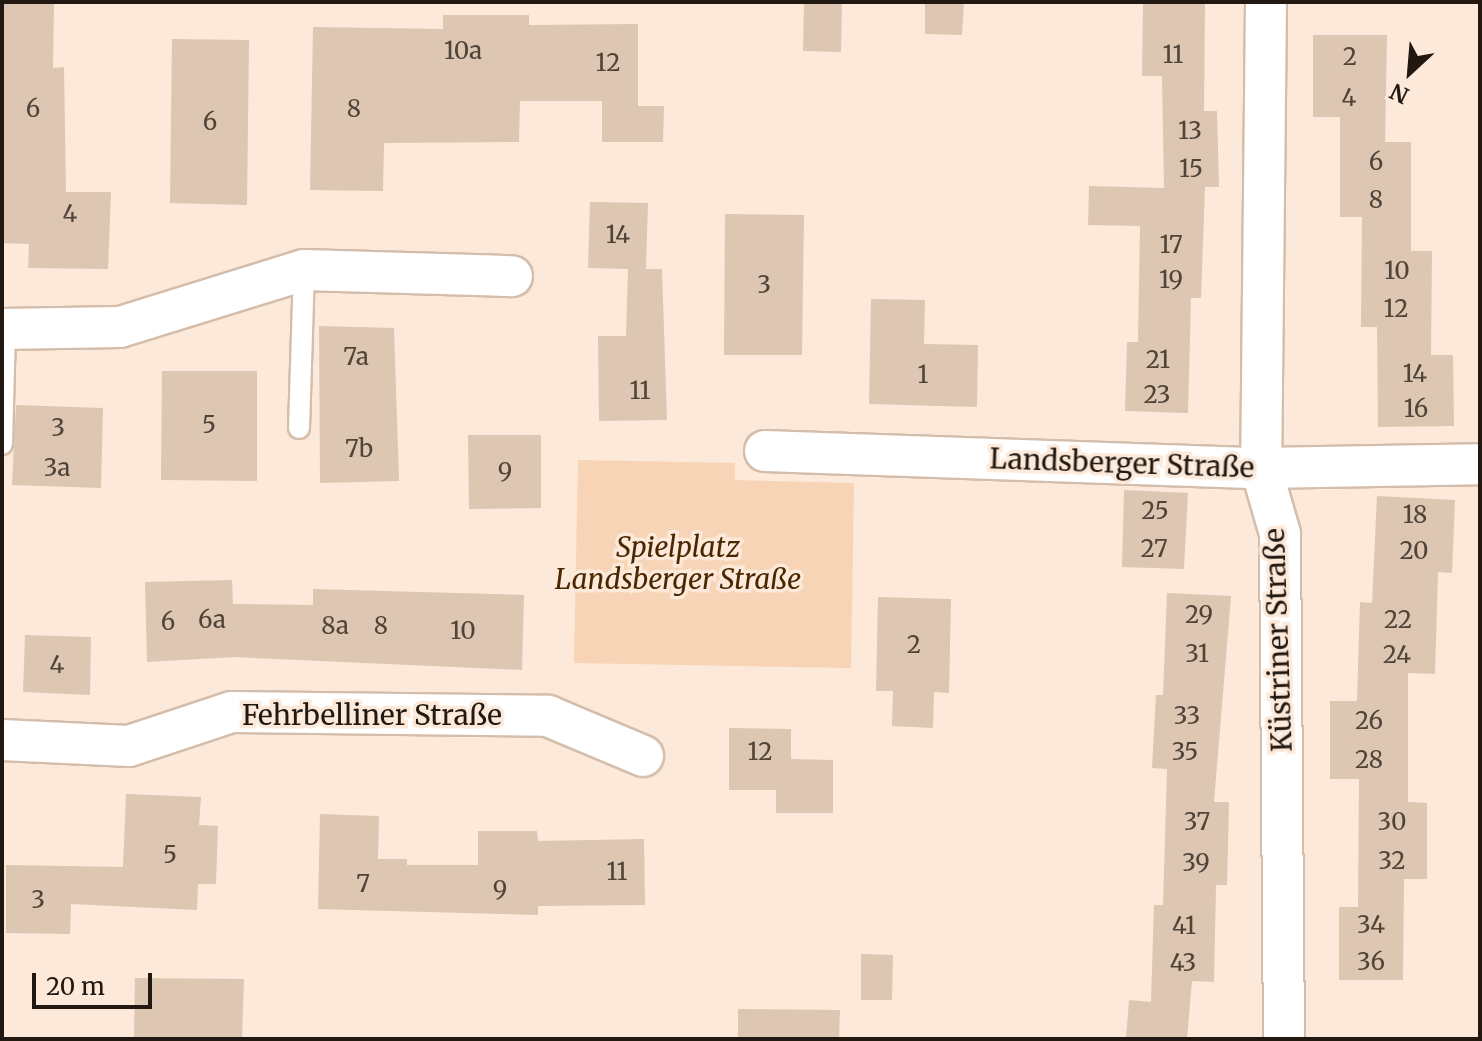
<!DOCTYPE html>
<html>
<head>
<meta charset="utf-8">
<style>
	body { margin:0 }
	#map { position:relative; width:1482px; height:1041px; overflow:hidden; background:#fce9d9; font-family:Merriweather,serif }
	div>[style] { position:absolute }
	.green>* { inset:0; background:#f6d4b5 }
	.building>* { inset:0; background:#ddc6b2 }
	.roads { filter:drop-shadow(2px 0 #d4bdaa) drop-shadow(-2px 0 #d4bdaa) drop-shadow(0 2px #d4bdaa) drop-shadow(0 -2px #d4bdaa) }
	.lane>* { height:20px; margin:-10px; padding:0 10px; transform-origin:10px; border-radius:10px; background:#fff }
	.street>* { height:40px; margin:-20px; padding:0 20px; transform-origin:20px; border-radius:20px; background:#fff }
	span { translate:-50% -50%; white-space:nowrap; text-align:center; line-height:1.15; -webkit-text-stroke:7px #fce9d9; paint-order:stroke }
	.number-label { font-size:24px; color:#504439 }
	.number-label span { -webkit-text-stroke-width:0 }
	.street-label { font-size:28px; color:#211811 }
	.park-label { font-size:28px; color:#4a2700; font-style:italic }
	.frame { position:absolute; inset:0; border:4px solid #211811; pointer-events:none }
	.north { position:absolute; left:1370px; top:32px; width:80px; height:80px; -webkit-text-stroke:6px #fce9d9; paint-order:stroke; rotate:206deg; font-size:22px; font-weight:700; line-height:32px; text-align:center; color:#211811 }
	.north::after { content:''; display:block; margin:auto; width:28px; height:36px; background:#211811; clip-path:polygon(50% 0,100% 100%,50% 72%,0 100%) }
	.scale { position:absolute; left:32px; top:973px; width:120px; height:36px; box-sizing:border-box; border:4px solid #211811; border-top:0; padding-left:10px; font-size:24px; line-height:28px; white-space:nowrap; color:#211811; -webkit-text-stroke:6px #fce9d9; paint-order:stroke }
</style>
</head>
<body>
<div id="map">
	<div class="green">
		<div style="clip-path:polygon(578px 460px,735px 463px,735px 480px,854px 483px,851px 668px,574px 663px)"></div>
	</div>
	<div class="building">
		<div style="clip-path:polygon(2px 2px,54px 2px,53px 68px,64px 67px,66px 192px,111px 192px,108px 269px,28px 268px,29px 244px,2px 243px)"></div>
		<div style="clip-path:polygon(804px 2px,842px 2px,841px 52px,803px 51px)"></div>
		<div style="clip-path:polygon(925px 2px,964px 2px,962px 35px,925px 34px)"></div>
		<div style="clip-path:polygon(1143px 2px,1205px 2px,1204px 111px,1217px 111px,1219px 187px,1205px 187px,1201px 298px,1191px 298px,1188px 413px,1125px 411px,1127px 342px,1138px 342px,1140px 226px,1088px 225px,1089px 186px,1164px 188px,1162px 76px,1142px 76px)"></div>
		<div style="clip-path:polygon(443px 15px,529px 15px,529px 25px,638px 24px,638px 106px,664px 106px,663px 142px,602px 142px,602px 101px,520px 101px,519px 142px,384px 143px,383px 191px,310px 190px,313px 27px,443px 29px)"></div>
		<div style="clip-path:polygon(1313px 35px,1387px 35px,1385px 142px,1411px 142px,1411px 251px,1432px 251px,1431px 355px,1453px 355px,1454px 426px,1378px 427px,1377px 327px,1361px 327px,1362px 217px,1340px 217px,1340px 117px,1313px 117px)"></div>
		<div style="clip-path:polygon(172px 39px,249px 40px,247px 205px,170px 203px)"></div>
		<div style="clip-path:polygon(590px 202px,648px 203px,646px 269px,662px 269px,667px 420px,599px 421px,598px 336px,626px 336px,628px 269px,588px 268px)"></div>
		<div style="clip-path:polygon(725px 214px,804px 215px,802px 355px,724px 355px)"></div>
		<div style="clip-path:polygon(871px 299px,925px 300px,924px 344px,978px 345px,977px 407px,869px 404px)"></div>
		<div style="clip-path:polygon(319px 326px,394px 328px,399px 481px,320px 483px)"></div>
		<div style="clip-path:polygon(162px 371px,257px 371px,257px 481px,161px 480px)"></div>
		<div style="clip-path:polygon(16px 405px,103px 408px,101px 488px,12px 485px)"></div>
		<div style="clip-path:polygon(468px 435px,541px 435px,541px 508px,469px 509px)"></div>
		<div style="clip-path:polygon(1124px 490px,1188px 493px,1184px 569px,1122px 567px)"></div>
		<div style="clip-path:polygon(1377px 496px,1455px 500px,1452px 573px,1438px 572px,1435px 674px,1408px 673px,1408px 802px,1427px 803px,1427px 879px,1404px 879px,1403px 980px,1339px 980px,1339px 907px,1358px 907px,1359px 779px,1330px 779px,1330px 701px,1357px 701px,1360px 602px,1372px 603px)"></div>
		<div style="clip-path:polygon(232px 580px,233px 604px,313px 605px,313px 589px,524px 595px,522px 670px,234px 657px,147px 662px,145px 582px)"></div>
		<div style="clip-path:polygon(1167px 593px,1231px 596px,1214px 802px,1229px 802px,1227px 885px,1216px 885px,1214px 982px,1192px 981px,1187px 1039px,1126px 1039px,1129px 1000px,1151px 1002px,1154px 905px,1163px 905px,1167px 769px,1152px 768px,1156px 695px,1163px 695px)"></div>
		<div style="clip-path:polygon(878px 597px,951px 599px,949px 693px,934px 692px,933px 728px,892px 726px,893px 691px,876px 691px)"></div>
		<div style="clip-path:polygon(25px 635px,91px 637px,90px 695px,23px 692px)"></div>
		<div style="clip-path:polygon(729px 728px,791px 729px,791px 759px,833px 760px,833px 813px,776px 813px,776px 790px,729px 790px)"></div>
		<div style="clip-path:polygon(126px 794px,201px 797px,199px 825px,218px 826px,216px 884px,198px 884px,197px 910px,71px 904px,70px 934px,6px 933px,6px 865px,123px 867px)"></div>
		<div style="clip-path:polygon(320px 814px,379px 816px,378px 859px,407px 859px,407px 865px,478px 865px,478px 831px,537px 831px,538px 841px,644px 839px,645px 905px,538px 906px,538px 915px,318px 909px)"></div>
		<div style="clip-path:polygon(861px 954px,893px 955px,892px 1000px,861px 1000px)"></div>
		<div style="clip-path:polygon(135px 978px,244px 979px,242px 1039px,134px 1039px)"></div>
		<div style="clip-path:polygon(738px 1009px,840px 1010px,839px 1039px,738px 1039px)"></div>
	</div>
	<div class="roads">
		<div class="lane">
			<div style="left:299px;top:428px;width:158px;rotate:-88.2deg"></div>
			<div style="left:2px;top:444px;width:115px;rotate:-88.5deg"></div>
		</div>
		<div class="street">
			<div style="left:1266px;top:2px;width:466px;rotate:90.6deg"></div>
			<div style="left:1261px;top:468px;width:69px;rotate:73.9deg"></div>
			<div style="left:1280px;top:534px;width:505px;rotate:89.55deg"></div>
			<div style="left:2px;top:329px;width:118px;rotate:-1deg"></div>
			<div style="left:120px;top:327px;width:193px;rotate:-17.2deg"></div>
			<div style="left:304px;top:270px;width:208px;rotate:1.7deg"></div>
			<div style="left:765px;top:451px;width:496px;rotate:2deg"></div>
			<div style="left:1261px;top:468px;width:219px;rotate:-1deg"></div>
			<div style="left:2px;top:740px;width:127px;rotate:2.7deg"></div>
			<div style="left:129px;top:746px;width:108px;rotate:-18.3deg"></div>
			<div style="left:232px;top:712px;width:316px;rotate:0.7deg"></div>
			<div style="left:548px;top:716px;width:103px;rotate:22.8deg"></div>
		</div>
	</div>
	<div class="number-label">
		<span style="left:463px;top:51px">10a</span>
		<span style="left:1173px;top:55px">11</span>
		<span style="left:1350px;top:57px">2</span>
		<span style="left:608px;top:63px">12</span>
		<span style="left:1349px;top:98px">4</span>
		<span style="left:33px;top:109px">6</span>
		<span style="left:354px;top:109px">8</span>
		<span style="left:210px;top:122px">6</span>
		<span style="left:1190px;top:131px">13</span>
		<span style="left:1376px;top:162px">6</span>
		<span style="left:1191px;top:169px">15</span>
		<span style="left:1376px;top:200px">8</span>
		<span style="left:70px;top:214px">4</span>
		<span style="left:618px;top:235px">14</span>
		<span style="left:1171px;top:245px">17</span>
		<span style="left:1397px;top:271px">10</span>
		<span style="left:1171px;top:280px">19</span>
		<span style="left:764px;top:285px">3</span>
		<span style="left:1396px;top:309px">12</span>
		<span style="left:356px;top:357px">7a</span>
		<span style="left:1158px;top:360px">21</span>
		<span style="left:1415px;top:374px">14</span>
		<span style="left:923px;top:375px">1</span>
		<span style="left:640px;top:391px">11</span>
		<span style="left:1157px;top:395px">23</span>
		<span style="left:1416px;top:409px">16</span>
		<span style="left:209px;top:425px">5</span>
		<span style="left:58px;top:428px">3</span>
		<span style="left:359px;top:449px">7b</span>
		<span style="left:57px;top:468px">3a</span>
		<span style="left:505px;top:472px">9</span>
		<span style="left:1155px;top:511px">25</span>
		<span style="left:1415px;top:515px">18</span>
		<span style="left:1154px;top:549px">27</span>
		<span style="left:1414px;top:551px">20</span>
		<span style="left:1199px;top:615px">29</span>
		<span style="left:212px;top:620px">6a</span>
		<span style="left:1398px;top:620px">22</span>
		<span style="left:168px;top:622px">6</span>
		<span style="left:335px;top:626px">8a</span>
		<span style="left:381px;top:626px">8</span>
		<span style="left:463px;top:631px">10</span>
		<span style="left:914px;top:645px">2</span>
		<span style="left:1197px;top:654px">31</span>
		<span style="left:1397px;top:655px">24</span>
		<span style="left:57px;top:665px">4</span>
		<span style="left:1187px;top:716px">33</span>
		<span style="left:1369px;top:721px">26</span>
		<span style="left:760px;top:752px">12</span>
		<span style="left:1185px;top:752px">35</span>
		<span style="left:1369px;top:760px">28</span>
		<span style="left:1197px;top:822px">37</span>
		<span style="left:1392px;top:822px">30</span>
		<span style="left:170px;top:855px">5</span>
		<span style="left:1392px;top:861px">32</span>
		<span style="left:1196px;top:863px">39</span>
		<span style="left:617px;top:872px">11</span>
		<span style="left:363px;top:884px">7</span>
		<span style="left:500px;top:890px">9</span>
		<span style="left:38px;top:900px">3</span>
		<span style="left:1371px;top:925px">34</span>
		<span style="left:1184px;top:926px">41</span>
		<span style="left:1371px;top:962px">36</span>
		<span style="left:1183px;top:963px">43</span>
	</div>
	<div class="street-label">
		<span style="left:1122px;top:463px;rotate:2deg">Landsberger Straße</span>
		<span style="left:1278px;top:640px;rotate:-92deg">Küstriner Straße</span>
		<span style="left:372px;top:715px">Fehrbelliner Straße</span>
	</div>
	<div class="park-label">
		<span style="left:678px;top:563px">Spielplatz<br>Landsberger Straße</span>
	</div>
	<div class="frame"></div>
	<div class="north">N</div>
	<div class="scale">20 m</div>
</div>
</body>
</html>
